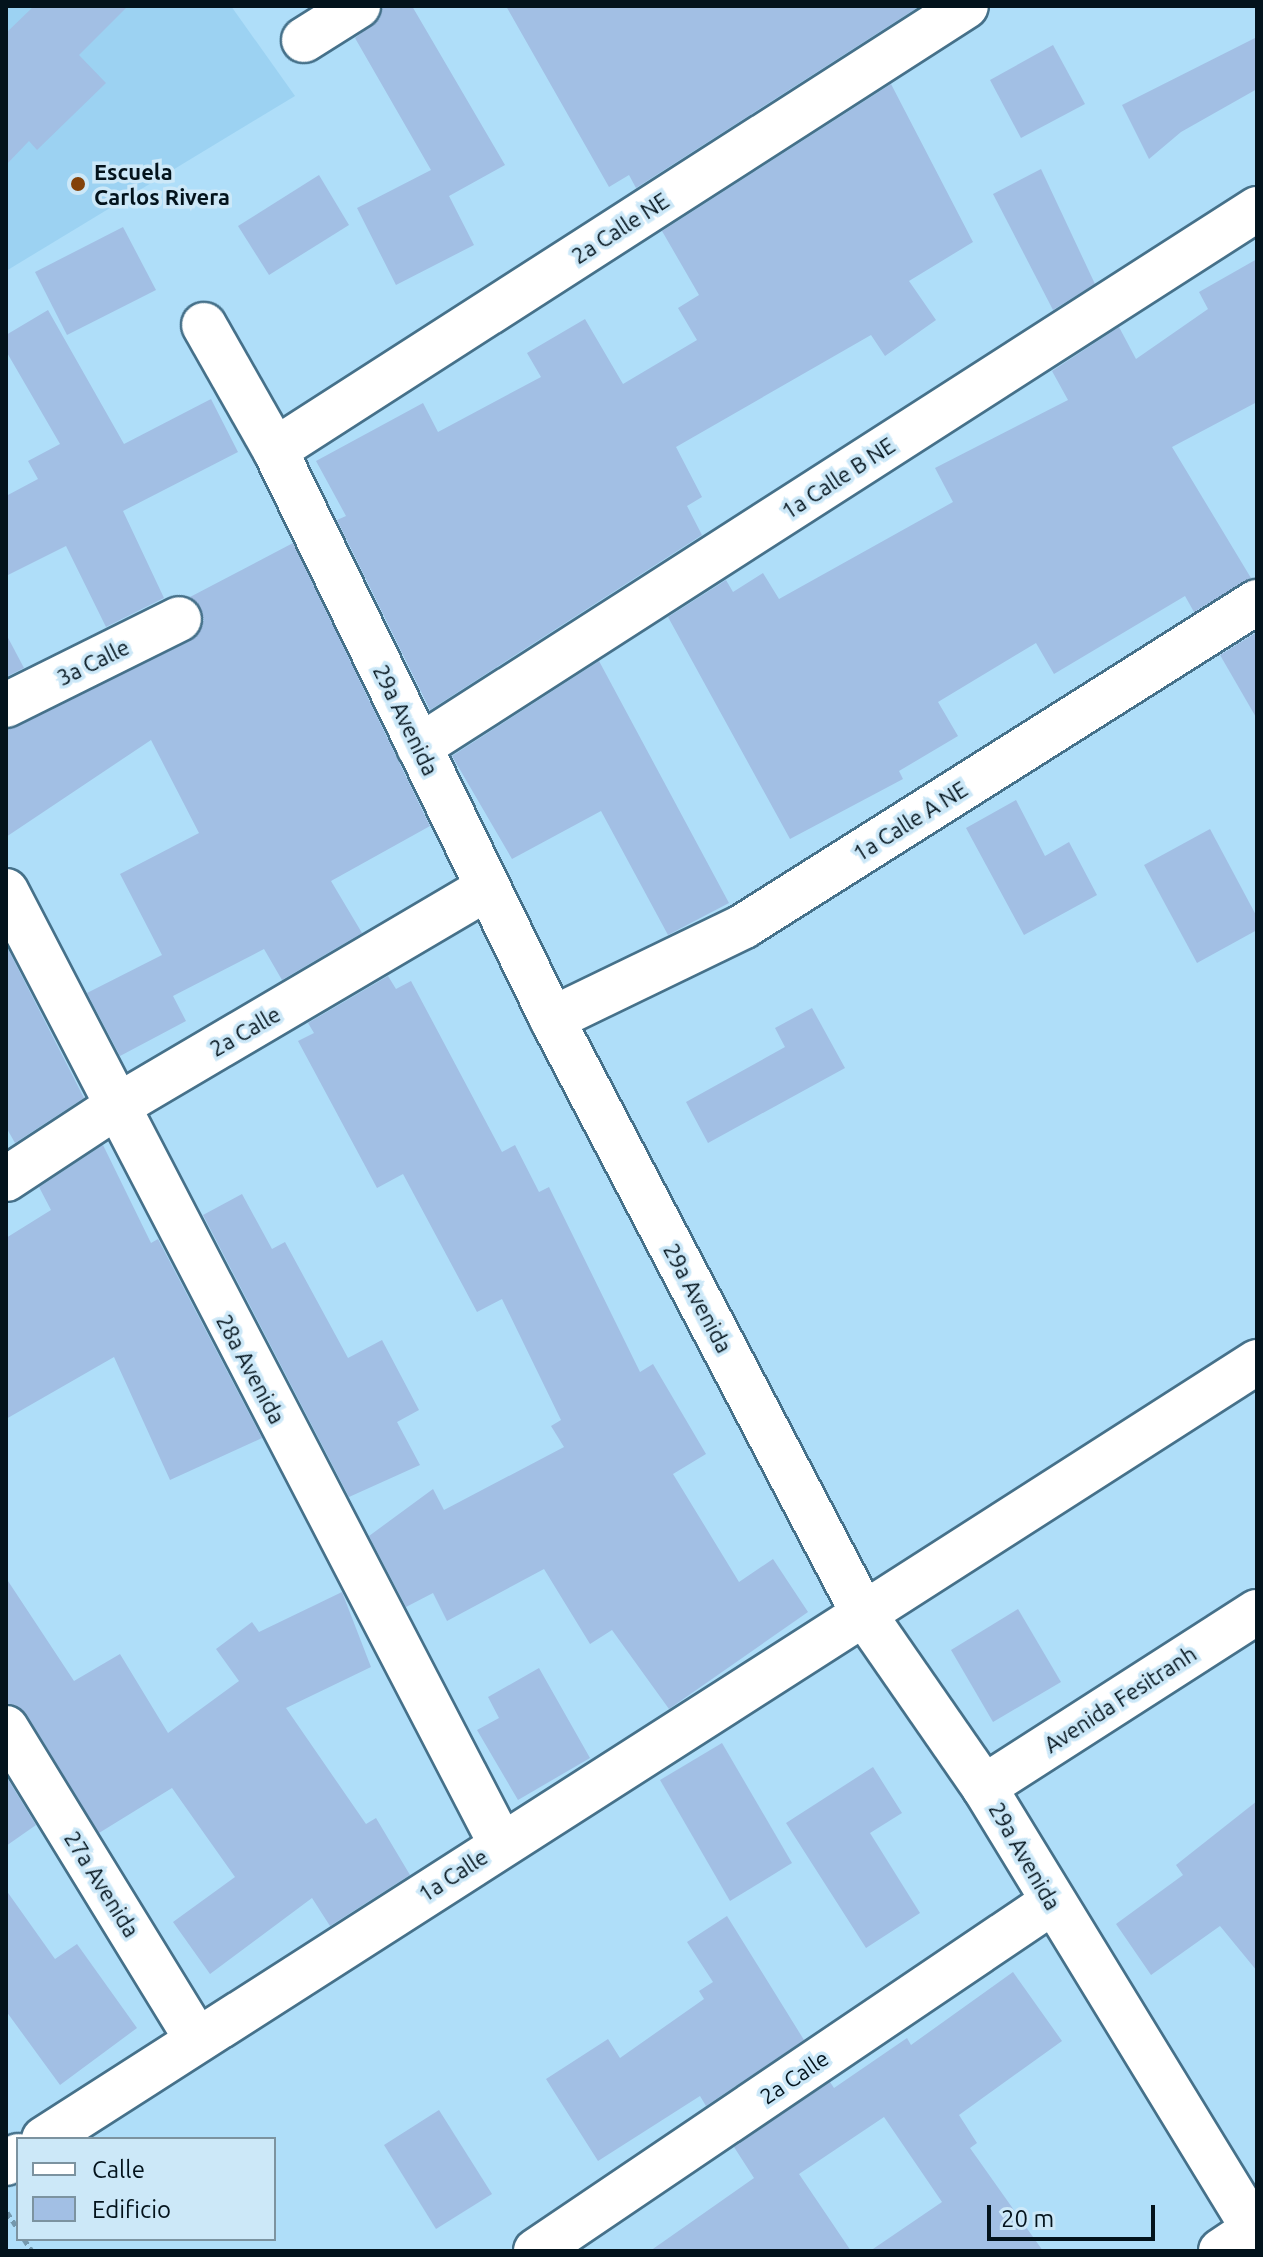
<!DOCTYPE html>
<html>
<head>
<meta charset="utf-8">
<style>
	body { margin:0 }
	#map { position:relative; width:1263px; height:2257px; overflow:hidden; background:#afdef9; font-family:Ubuntu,sans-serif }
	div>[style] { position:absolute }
	.built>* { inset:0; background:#9cd2f2 }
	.building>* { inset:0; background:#a2bfe4 }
	.path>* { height:5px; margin-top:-2.5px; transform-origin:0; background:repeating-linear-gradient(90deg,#7599ae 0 6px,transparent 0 10px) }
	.roads { filter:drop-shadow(2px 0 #46718a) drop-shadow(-2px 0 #46718a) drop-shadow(0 2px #46718a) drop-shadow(0 -2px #46718a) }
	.street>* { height:44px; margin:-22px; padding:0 22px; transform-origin:22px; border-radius:22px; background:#fff }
	.dots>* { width:22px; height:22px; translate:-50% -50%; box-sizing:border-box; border:4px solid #cce8f8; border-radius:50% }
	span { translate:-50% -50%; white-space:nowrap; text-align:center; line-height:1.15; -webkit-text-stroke:7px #cce8f8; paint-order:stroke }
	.poi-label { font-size:22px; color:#03131c; font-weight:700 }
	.left { translate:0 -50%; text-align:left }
	.street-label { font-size:22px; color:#03131c }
	.frame { position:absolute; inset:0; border:8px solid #03131c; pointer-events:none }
	.legend { position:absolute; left:16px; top:2137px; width:260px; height:104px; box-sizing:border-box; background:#cce8f8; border:2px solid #7c93a0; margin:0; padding:10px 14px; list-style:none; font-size:24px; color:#03131c }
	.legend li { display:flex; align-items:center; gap:16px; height:40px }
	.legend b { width:40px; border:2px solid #7c93a0 }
	.scale { position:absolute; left:987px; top:2205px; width:168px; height:36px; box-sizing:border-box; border:4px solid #03131c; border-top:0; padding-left:10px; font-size:24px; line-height:28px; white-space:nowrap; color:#03131c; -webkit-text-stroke:6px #cce8f8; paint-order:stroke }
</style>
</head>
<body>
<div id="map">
	<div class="built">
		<div style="clip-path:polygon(6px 6px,231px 6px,295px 96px,6px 271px)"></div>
	</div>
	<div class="building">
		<div style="clip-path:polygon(34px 6px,128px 6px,79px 55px,106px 83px,37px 150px,29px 141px,6px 165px,6px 33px)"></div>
		<div style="clip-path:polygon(383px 6px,412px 6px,505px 165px,449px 196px,474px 245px,396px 285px,357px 208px,431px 170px,355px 38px,380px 18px)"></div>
		<div style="clip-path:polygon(506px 6px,920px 6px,636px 188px,629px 175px,609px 187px)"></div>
		<div style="clip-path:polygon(1257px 37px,1257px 89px,1181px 132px,1149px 159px,1122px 105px)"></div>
		<div style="clip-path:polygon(1053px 45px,1085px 104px,1021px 138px,990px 80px)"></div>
		<div style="clip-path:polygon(891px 84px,973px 242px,909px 281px,936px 320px,885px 356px,871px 335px,676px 447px,702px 497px,687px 506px,702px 535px,430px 710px,337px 520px,346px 516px,316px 461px,423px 403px,438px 432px,541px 377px,527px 353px,585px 319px,623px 384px,697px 340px,678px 308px,699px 295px,662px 231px)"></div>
		<div style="clip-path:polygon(1041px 169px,1095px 284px,1053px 310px,993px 194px)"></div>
		<div style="clip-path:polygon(319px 175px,349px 225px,269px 275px,238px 226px)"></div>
		<div style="clip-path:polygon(123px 227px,156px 290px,67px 335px,35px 272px)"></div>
		<div style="clip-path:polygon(1257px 259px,1257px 402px,1172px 447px,1251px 578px,1194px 612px,1185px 596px,1054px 674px,1036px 643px,938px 702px,958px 736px,899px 771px,903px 779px,790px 839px,668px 617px,726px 580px,733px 592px,763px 573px,779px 599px,953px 502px,935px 468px,1068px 400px,1052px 371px,1119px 327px,1136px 359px,1208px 309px,1199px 292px)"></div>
		<div style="clip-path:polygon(48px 310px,124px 444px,211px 399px,238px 452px,123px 511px,164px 598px,106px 627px,66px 546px,6px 576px,6px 496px,38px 479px,28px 461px,60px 444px,6px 351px,6px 335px)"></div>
		<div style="clip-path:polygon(293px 543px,430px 826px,331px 881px,362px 933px,282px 980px,264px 949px,173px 996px,186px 1021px,120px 1056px,87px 993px,162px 955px,120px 874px,199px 833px,151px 740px,6px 837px,6px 730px,190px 641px,204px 620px,190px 597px)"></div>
		<div style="clip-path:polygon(1257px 632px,1257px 719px,1220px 655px)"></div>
		<div style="clip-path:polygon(6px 634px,24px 668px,6px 677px)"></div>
		<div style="clip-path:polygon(599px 661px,729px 903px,668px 935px,601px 811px,512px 859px,452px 756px)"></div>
		<div style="clip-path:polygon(1016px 800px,1045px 856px,1069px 842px,1097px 895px,1024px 935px,966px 828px)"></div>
		<div style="clip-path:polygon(1210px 829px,1257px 917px,1257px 930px,1197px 963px,1144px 865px)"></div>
		<div style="clip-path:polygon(6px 945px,84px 1098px,15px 1143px,6px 1127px)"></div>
		<div style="clip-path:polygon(388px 976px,396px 989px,411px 981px,502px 1152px,515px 1145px,539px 1192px,549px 1187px,640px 1372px,653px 1364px,706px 1454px,673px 1474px,739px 1582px,773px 1559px,808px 1612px,669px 1709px,612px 1630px,590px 1644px,544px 1569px,447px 1621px,433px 1593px,406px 1607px,369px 1536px,433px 1489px,444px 1510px,564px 1447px,551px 1426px,561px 1420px,502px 1299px,477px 1312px,403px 1174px,377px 1188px,298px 1041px,314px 1033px,308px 1023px)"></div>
		<div style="clip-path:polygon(812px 1008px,845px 1068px,708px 1143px,686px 1102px,785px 1047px,775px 1028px)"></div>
		<div style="clip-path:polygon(103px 1145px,151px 1243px,158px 1239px,262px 1438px,170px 1480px,114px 1357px,6px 1419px,6px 1238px,51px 1210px,39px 1187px)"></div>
		<div style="clip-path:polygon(242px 1194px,272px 1249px,285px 1242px,348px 1358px,382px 1340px,419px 1410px,397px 1422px,420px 1465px,349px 1497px,203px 1215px)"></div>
		<div style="clip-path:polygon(6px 1578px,74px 1681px,120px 1654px,168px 1733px,239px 1681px,216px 1649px,252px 1622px,259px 1632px,342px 1592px,371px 1667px,286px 1708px,366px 1824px,376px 1818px,410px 1875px,330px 1926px,312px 1898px,210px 1974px,173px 1922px,235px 1877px,172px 1788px,99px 1833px,27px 1715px,6px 1703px)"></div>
		<div style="clip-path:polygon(1018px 1609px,1061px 1682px,993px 1722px,951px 1650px)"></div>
		<div style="clip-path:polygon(539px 1668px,590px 1758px,518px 1800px,477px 1730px,499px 1718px,488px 1697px)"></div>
		<div style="clip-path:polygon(722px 1743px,792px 1863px,730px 1901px,660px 1780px)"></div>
		<div style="clip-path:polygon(873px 1767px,902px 1813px,870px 1833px,920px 1913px,866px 1948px,786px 1823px)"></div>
		<div style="clip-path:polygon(6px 1776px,36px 1825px,6px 1846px)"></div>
		<div style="clip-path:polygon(1257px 1801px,1257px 1971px,1220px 1926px,1151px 1975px,1116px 1924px,1183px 1875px,1176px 1865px)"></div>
		<div style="clip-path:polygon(6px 1890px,55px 1959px,77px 1944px,137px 2028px,60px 2085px,6px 2011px)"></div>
		<div style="clip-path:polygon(727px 1916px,804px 2040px,706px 2106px,700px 2096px,598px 2161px,546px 2079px,608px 2039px,620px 2058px,704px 1999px,699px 1991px,713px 1982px,687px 1942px)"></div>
		<div style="clip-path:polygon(1013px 1972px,1062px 2041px,959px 2115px,977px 2143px,970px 2148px,1043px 2251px,870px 2251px,942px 2202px,884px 2117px,799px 2174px,851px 2251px,650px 2251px,754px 2178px,734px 2147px,830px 2082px,834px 2088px,907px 2038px,911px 2045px)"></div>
		<div style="clip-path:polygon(439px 2110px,492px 2194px,436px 2229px,384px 2145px)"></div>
	</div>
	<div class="path">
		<div style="left:7px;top:2212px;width:20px;rotate:57deg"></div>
		<div style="left:24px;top:2239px;width:14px;rotate:56deg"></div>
	</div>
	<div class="roads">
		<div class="street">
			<div style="left:304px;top:40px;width:64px;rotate:-32.2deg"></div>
			<div style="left:204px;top:325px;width:144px;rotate:60.4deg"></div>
			<div style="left:275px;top:450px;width:633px;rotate:64.04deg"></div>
			<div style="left:552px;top:1019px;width:668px;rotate:62.36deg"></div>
			<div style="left:862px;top:1611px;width:214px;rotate:55.3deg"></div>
			<div style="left:984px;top:1787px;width:524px;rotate:58.59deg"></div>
			<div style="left:275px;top:450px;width:821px;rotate:-32.72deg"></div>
			<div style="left:6px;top:705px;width:193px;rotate:-26.4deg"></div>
			<div style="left:419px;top:747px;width:996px;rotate:-32.7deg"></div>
			<div style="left:6px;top:891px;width:1074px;rotate:62.55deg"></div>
			<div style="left:552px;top:1019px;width:213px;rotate:-25.8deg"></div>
			<div style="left:744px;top:926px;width:607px;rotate:-32.28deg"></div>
			<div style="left:6px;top:1179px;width:129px;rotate:-33.3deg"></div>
			<div style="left:114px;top:1108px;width:434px;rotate:-30.5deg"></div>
			<div style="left:6px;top:1728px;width:366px;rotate:58.5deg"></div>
			<div style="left:984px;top:1787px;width:324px;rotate:-32.7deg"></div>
			<div style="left:44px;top:2139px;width:1441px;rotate:-32.64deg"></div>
			<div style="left:6px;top:2163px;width:14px;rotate:-30deg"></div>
			<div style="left:536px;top:2251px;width:622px;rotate:-34.05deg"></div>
			<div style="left:1221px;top:2251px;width:40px;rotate:-34deg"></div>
		</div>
	</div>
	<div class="dots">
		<div style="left:78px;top:184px;background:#83420a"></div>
	</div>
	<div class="poi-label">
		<span class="left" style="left:94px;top:184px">Escuela<br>Carlos Rivera</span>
	</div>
	<div class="street-label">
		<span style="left:620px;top:228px;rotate:-33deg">2a Calle NE</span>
		<span style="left:838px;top:478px;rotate:-33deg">1a Calle B NE</span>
		<span style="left:93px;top:662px;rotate:-26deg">3a Calle</span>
		<span style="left:406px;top:720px;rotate:64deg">29a Avenida</span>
		<span style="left:910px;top:821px;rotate:-32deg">1a Calle A NE</span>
		<span style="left:245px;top:1031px;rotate:-30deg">2a Calle</span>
		<span style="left:698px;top:1298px;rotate:62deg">29a Avenida</span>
		<span style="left:251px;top:1369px;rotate:62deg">28a Avenida</span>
		<span style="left:1120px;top:1699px;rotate:-33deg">Avenida Fesitranh</span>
		<span style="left:1025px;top:1856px;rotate:60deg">29a Avenida</span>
		<span style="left:453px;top:1875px;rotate:-33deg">1a Calle</span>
		<span style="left:102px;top:1884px;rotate:58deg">27a Avenida</span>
		<span style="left:794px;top:2077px;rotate:-34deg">2a Calle</span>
	</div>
	<div class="frame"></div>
	<ul class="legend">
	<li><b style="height:10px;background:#fff"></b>Calle</li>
	<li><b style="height:22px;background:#a2bfe4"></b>Edificio</li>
	</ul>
	<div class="scale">20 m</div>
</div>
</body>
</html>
